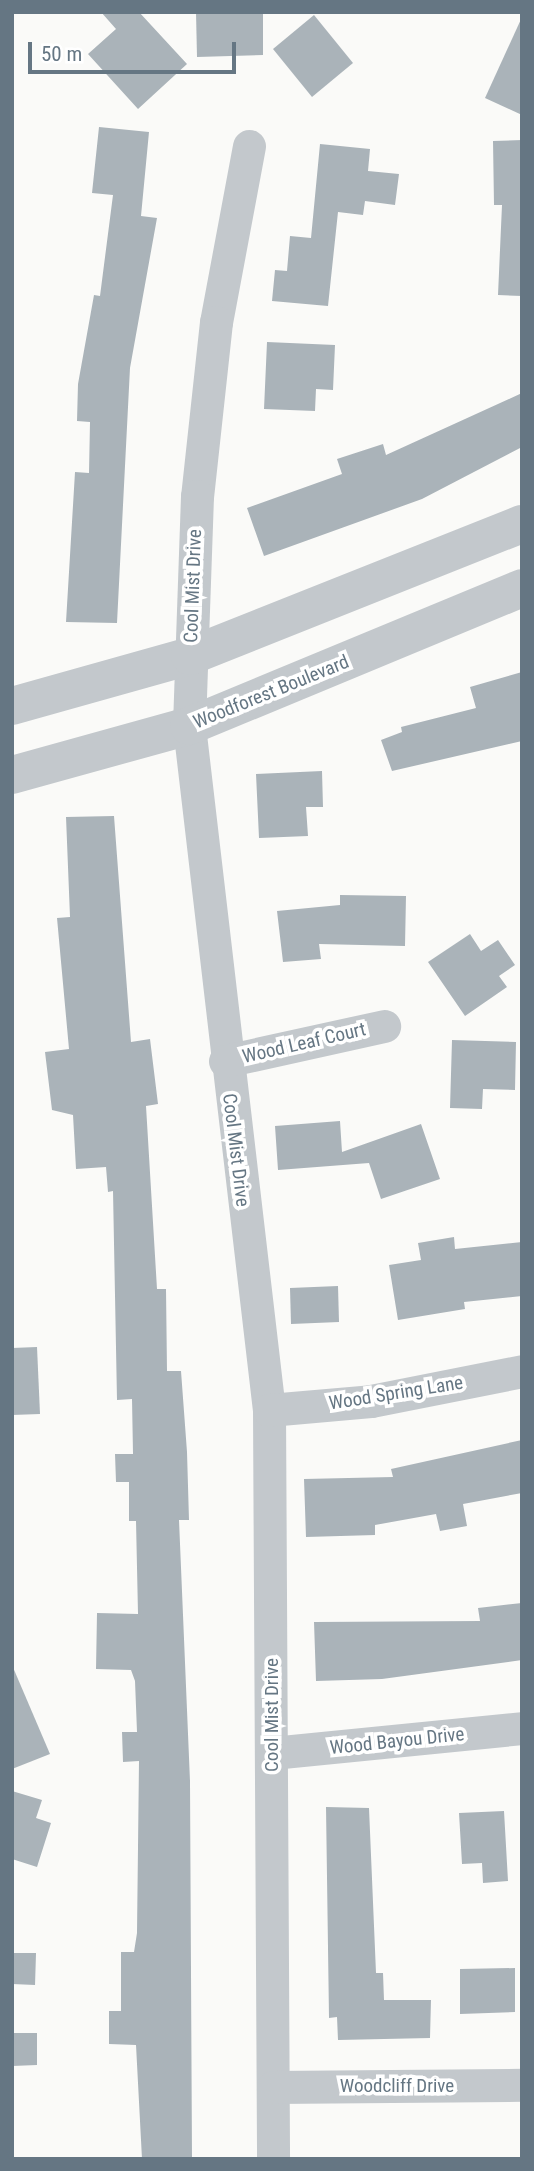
<!DOCTYPE html>
<html>
<head>
<meta charset="utf-8">
<style>
	body { margin:0 }
	#map { position:relative; width:534px; height:2171px; overflow:hidden; background:#fafaf8; font-family:"Roboto Condensed",sans-serif }
	div>[style] { position:absolute }
	.building>* { inset:0; background:#aab3b9 }
	.minor>* { height:33px; margin:-16.5px; padding:0 16.5px; transform-origin:16.5px; border-radius:16.5px; background:#c3c8cc }
	.tertiary>* { height:38px; margin:-19px; padding:0 19px; transform-origin:19px; border-radius:19px; background:#c3c8cc }
	span { translate:-50% -50%; white-space:nowrap; text-align:center; line-height:1.15; -webkit-text-stroke:7px #fff; paint-order:stroke }
	.street-label { font-size:19px; color:#657683 }
	.frame { position:absolute; inset:0; border:14px solid #657683; pointer-events:none }
	.scale { position:absolute; left:28px; top:42px; width:208px; height:32px; box-sizing:border-box; border:4px solid #657683; border-top:0; padding-left:9px; font-size:21px; line-height:24px; white-space:nowrap; color:#657683; -webkit-text-stroke:5px #fff; paint-order:stroke }
</style>
</head>
<body>
<div id="map">
	<div class="building">
		<div style="clip-path:polygon(101px 12px,139px 12px,187px 64px,138px 109px,88px 54px,116px 29px)"></div>
		<div style="clip-path:polygon(196px 12px,263px 12px,263px 55px,197px 57px)"></div>
		<div style="clip-path:polygon(314px 15px,353px 63px,312px 97px,273px 49px)"></div>
		<div style="clip-path:polygon(522px 17px,522px 115px,485px 98px)"></div>
		<div style="clip-path:polygon(99px 127px,149px 132px,141px 216px,157px 218px,130px 368px,117px 623px,66px 622px,75px 472px,89px 473px,90px 422px,77px 421px,78px 384px,94px 295px,100px 296px,113px 195px,92px 193px)"></div>
		<div style="clip-path:polygon(522px 140px,522px 296px,498px 295px,502px 205px,494px 205px,493px 141px)"></div>
		<div style="clip-path:polygon(320px 144px,370px 149px,368px 171px,399px 174px,395px 205px,365px 201px,363px 215px,338px 212px,328px 306px,272px 301px,275px 270px,287px 271px,290px 236px,311px 238px)"></div>
		<div style="clip-path:polygon(267px 342px,335px 345px,333px 390px,316px 389px,315px 411px,264px 409px)"></div>
		<div style="clip-path:polygon(522px 393px,522px 447px,422px 499px,264px 556px,247px 508px,342px 474px,337px 459px,383px 444px,386px 455px)"></div>
		<div style="clip-path:polygon(522px 672px,522px 741px,392px 771px,381px 740px,402px 732px,401px 727px,476px 708px,470px 687px)"></div>
		<div style="clip-path:polygon(322px 771px,323px 807px,306px 807px,308px 836px,259px 838px,256px 774px)"></div>
		<div style="clip-path:polygon(114px 816px,131px 1042px,150px 1039px,158px 1104px,146px 1106px,157px 1289px,166px 1289px,167px 1371px,181px 1371px,187px 1452px,189px 1520px,179px 1520px,190px 1781px,192px 2159px,142px 2159px,136px 2045px,109px 2044px,109px 2011px,121px 2011px,121px 1952px,134px 1952px,137px 1933px,139px 1761px,123px 1762px,122px 1732px,137px 1732px,135px 1681px,131px 1670px,96px 1669px,97px 1613px,138px 1614px,136px 1521px,129px 1521px,129px 1482px,116px 1482px,115px 1454px,133px 1454px,132px 1399px,117px 1400px,113px 1191px,108px 1192px,106px 1167px,76px 1169px,73px 1115px,52px 1110px,45px 1052px,69px 1049px,57px 918px,70px 917px,66px 817px)"></div>
		<div style="clip-path:polygon(340px 895px,406px 896px,405px 946px,319px 944px,321px 959px,283px 962px,277px 911px,340px 905px)"></div>
		<div style="clip-path:polygon(470px 934px,481px 951px,498px 940px,515px 965px,499px 976px,507px 987px,465px 1016px,428px 962px)"></div>
		<div style="clip-path:polygon(452px 1040px,516px 1042px,515px 1090px,483px 1089px,482px 1109px,450px 1108px)"></div>
		<div style="clip-path:polygon(340px 1121px,342px 1152px,421px 1124px,440px 1179px,381px 1199px,369px 1163px,278px 1170px,275px 1126px)"></div>
		<div style="clip-path:polygon(454px 1237px,455px 1249px,522px 1242px,522px 1296px,464px 1302px,465px 1309px,398px 1320px,389px 1265px,421px 1260px,418px 1243px)"></div>
		<div style="clip-path:polygon(338px 1286px,339px 1322px,291px 1324px,290px 1288px)"></div>
		<div style="clip-path:polygon(37px 1347px,40px 1414px,12px 1415px,12px 1348px)"></div>
		<div style="clip-path:polygon(522px 1440px,522px 1493px,463px 1504px,467px 1526px,440px 1531px,436px 1514px,375px 1525px,375px 1535px,306px 1537px,304px 1479px,393px 1477px,391px 1469px)"></div>
		<div style="clip-path:polygon(522px 1603px,522px 1660px,382px 1679px,316px 1681px,314px 1622px,480px 1621px,478px 1608px)"></div>
		<div style="clip-path:polygon(12px 1665px,50px 1754px,12px 1769px)"></div>
		<div style="clip-path:polygon(12px 1791px,42px 1800px,36px 1818px,51px 1823px,37px 1867px,12px 1859px)"></div>
		<div style="clip-path:polygon(326px 1807px,369px 1808px,376px 1973px,383px 1973px,384px 2000px,431px 2000px,430px 2038px,338px 2040px,337px 2017px,329px 2018px)"></div>
		<div style="clip-path:polygon(504px 1811px,508px 1881px,483px 1883px,482px 1863px,462px 1864px,459px 1813px)"></div>
		<div style="clip-path:polygon(12px 1953px,36px 1953px,35px 1985px,12px 1984px)"></div>
		<div style="clip-path:polygon(515px 1968px,515px 2012px,460px 2014px,460px 1969px)"></div>
		<div style="clip-path:polygon(12px 2033px,37px 2033px,37px 2065px,12px 2066px)"></div>
	</div>
	<div class="minor">
		<div style="left:249px;top:146px;width:179px;rotate:100.6deg"></div>
		<div style="left:216px;top:322px;width:175px;rotate:96.2deg"></div>
		<div style="left:197px;top:496px;width:230px;rotate:92deg"></div>
		<div style="left:189px;top:726px;width:689px;rotate:83.33deg"></div>
		<div style="left:269px;top:1410px;width:749px;rotate:89.69deg"></div>
		<div style="left:225px;top:1061px;width:163px;rotate:-12.4deg"></div>
		<div style="left:269px;top:1410px;width:102px;rotate:-5deg"></div>
		<div style="left:371px;top:1401px;width:154px;rotate:-11.2deg"></div>
		<div style="left:272px;top:1753px;width:251px;rotate:-5.7deg"></div>
		<div style="left:273px;top:2087px;width:249px;rotate:-0.5deg"></div>
	</div>
	<div class="tertiary">
		<div style="left:12px;top:706px;width:185px;rotate:-15.7deg"></div>
		<div style="left:190px;top:656px;width:357px;rotate:-21.7deg"></div>
		<div style="left:12px;top:775px;width:184px;rotate:-15.5deg"></div>
		<div style="left:189px;top:726px;width:360px;rotate:-22.5deg"></div>
	</div>
	<div class="street-label">
		<span style="left:193px;top:586px;rotate:-88deg">Cool Mist Drive</span>
		<span style="left:271px;top:692px;rotate:-22deg">Woodforest Boulevard</span>
		<span style="left:304px;top:1043px;rotate:-13deg">Wood Leaf Court</span>
		<span style="left:236px;top:1150px;rotate:83deg">Cool Mist Drive</span>
		<span style="left:396px;top:1393px;rotate:-9deg">Wood Spring Lane</span>
		<span style="left:272px;top:1715px;rotate:-90deg">Cool Mist Drive</span>
		<span style="left:397px;top:1741px;rotate:-6deg">Wood Bayou Drive</span>
		<span style="left:397px;top:2086px">Woodcliff Drive</span>
	</div>
	<div class="frame"></div>
	<div class="scale">50 m</div>
</div>
</body>
</html>
